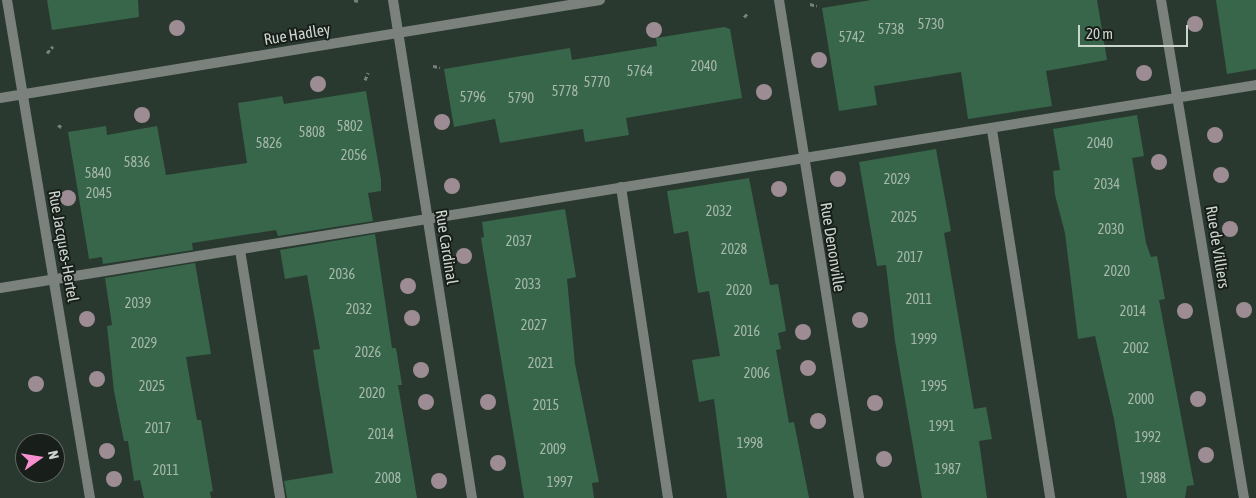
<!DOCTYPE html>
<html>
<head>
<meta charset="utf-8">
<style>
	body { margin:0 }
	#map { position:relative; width:1256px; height:498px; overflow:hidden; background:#2a392f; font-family:"Asap Condensed",sans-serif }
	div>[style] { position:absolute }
	.building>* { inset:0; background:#38664a }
	.path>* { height:3px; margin-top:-1.5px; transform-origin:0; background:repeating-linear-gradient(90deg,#758179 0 4px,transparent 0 6.5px) }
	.lane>* { height:10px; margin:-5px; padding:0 5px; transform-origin:5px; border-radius:5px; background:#7b827d }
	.street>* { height:10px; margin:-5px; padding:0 5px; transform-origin:5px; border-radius:5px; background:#7b827d }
	.trees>* { width:16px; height:16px; margin:-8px; border-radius:50%; background:#9d8c94 }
	span { translate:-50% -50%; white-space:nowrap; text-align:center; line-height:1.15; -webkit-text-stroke:4px #181e1a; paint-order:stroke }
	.number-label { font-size:14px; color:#a6b8ac }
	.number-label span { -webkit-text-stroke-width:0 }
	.street-label { font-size:16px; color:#cbd4cd }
	.north { position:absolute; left:15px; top:433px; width:50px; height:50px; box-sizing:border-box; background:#181e1a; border:1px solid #606762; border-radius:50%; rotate:77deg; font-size:14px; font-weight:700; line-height:20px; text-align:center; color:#cbd4cd }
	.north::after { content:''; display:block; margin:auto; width:18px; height:22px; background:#f790ce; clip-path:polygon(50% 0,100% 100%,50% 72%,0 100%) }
	.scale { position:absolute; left:1078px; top:25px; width:110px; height:22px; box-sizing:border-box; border:2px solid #cbd4cd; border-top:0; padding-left:6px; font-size:15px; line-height:18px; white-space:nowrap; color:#cbd4cd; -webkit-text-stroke:4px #181e1a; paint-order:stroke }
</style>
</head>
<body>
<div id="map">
	<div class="building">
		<div style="clip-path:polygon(47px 0,138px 0,139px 17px,52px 30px)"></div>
		<div style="clip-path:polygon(871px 0,1097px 0,1107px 60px,1046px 71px,1052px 106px,968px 119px,961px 72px,874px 86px,877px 105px,839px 111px,822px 8px)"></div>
		<div style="clip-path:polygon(1216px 0,1256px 0,1256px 69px,1227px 74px)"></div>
		<div style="clip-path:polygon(724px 27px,730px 29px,742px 98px,626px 118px,629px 135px,585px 142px,583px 129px,500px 143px,495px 119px,454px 127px,444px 69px,570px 48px,572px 60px,657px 46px,656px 38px)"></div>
		<div style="clip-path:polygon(366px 91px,381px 180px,381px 191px,368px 193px,373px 221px,278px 236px,276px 230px,192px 243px,193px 250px,103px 264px,102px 257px,89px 259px,68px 132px,106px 126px,107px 135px,157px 126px,166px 175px,247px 163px,238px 103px,282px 96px,284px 104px)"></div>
		<div style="clip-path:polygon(1137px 115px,1144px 156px,1132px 158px,1146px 243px,1151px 257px,1157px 256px,1165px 299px,1159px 300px,1194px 485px,1187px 486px,1185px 498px,1127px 498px,1114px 419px,1095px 336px,1078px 339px,1065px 233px,1055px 195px,1053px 171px,1060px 170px,1053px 129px)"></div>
		<div style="clip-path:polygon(936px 149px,951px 231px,944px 233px,974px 409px,986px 407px,992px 439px,979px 441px,987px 498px,922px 498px,895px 341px,886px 265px,877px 266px,859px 162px)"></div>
		<div style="clip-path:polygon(749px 178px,770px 285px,778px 284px,781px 301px,786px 331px,778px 333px,781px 349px,776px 350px,789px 423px,794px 422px,809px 498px,727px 498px,714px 399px,699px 402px,692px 360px,720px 356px,709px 291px,698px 293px,688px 231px,674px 234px,667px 191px)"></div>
		<div style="clip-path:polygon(565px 209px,576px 277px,567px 279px,575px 364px,599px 482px,592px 483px,594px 498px,524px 498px,481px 238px,484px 237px,482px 222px)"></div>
		<div style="clip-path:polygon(375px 234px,392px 348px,396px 348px,402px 385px,398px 385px,417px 498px,287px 498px,284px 481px,333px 473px,313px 350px,320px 349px,307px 275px,285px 279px,280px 250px)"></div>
		<div style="clip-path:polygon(195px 263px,211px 354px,186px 357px,197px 420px,201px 420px,213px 491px,210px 492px,211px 498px,144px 498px,140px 480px,134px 481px,128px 441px,124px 441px,114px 391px,107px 326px,112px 325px,105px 278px)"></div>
	</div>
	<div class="path">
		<div style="left:354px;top:0;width:4px;rotate:14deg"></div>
		<div style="left:810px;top:4px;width:7px;rotate:16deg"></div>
		<div style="left:744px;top:17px;width:6px;rotate:-45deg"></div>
		<div style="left:47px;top:53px;width:9px;rotate:-49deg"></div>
		<div style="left:433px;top:66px;width:7px;rotate:8deg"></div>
		<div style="left:365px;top:80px;width:8px;rotate:-67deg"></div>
		<div style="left:58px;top:125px;width:6px;rotate:31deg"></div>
	</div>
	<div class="lane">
		<div style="left:992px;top:130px;width:373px;rotate:81deg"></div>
		<div style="left:621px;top:187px;width:315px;rotate:81.4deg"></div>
		<div style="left:240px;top:250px;width:251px;rotate:80.8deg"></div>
		<div style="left:0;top:288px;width:1272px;rotate:-9.18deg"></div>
	</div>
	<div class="street">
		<div style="left:7px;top:0;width:505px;rotate:80.54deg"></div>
		<div style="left:393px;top:0;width:504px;rotate:80.99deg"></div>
		<div style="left:779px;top:0;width:504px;rotate:80.87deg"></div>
		<div style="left:1161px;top:0;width:505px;rotate:80.54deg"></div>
		<div style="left:0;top:98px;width:608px;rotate:-9.28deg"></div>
	</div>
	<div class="trees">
		<div style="left:1195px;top:24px"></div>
		<div style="left:177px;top:28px"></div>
		<div style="left:654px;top:30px"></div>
		<div style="left:819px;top:60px"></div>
		<div style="left:1144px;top:73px"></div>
		<div style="left:318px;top:84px"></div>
		<div style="left:764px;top:92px"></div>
		<div style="left:142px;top:115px"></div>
		<div style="left:442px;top:122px"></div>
		<div style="left:1215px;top:135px"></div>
		<div style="left:1159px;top:162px"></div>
		<div style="left:1221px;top:175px"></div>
		<div style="left:838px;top:179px"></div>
		<div style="left:452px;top:186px"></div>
		<div style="left:779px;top:189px"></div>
		<div style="left:68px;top:198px"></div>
		<div style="left:1230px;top:229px"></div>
		<div style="left:464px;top:256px"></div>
		<div style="left:408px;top:286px"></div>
		<div style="left:1244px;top:310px"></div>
		<div style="left:1185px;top:311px"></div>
		<div style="left:412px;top:318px"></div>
		<div style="left:87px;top:319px"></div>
		<div style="left:860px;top:320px"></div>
		<div style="left:803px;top:332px"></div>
		<div style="left:808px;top:368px"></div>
		<div style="left:421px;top:370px"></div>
		<div style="left:97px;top:379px"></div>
		<div style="left:36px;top:384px"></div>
		<div style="left:1198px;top:399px"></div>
		<div style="left:426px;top:402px"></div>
		<div style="left:488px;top:402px"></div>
		<div style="left:875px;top:403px"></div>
		<div style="left:818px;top:421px"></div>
		<div style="left:107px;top:451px"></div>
		<div style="left:1206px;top:455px"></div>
		<div style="left:884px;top:459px"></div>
		<div style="left:498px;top:463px"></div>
		<div style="left:114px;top:479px"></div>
		<div style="left:439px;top:481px"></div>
	</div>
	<div class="number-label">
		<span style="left:931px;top:24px">5730</span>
		<span style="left:891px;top:29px">5738</span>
		<span style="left:852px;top:37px">5742</span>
		<span style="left:704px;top:66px">2040</span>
		<span style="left:640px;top:71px">5764</span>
		<span style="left:597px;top:82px">5770</span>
		<span style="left:565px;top:91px">5778</span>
		<span style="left:473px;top:97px">5796</span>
		<span style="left:521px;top:98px">5790</span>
		<span style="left:350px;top:126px">5802</span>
		<span style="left:312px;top:132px">5808</span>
		<span style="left:269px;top:143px">5826</span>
		<span style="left:1100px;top:143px">2040</span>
		<span style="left:354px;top:155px">2056</span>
		<span style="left:137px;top:162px">5836</span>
		<span style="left:98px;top:173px">5840</span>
		<span style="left:897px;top:179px">2029</span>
		<span style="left:1107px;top:184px">2034</span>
		<span style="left:99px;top:193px">2045</span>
		<span style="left:719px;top:211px">2032</span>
		<span style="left:904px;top:217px">2025</span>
		<span style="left:1111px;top:229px">2030</span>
		<span style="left:519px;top:241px">2037</span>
		<span style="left:734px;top:249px">2028</span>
		<span style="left:910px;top:257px">2017</span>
		<span style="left:1117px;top:271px">2020</span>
		<span style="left:342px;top:274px">2036</span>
		<span style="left:528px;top:284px">2033</span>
		<span style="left:739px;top:290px">2020</span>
		<span style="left:919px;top:299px">2011</span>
		<span style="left:138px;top:303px">2039</span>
		<span style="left:359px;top:309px">2032</span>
		<span style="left:1133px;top:311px">2014</span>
		<span style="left:534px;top:325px">2027</span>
		<span style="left:747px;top:331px">2016</span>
		<span style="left:924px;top:339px">1999</span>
		<span style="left:144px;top:343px">2029</span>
		<span style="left:1136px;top:348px">2002</span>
		<span style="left:368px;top:352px">2026</span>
		<span style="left:541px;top:363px">2021</span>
		<span style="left:757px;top:373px">2006</span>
		<span style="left:152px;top:386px">2025</span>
		<span style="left:934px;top:386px">1995</span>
		<span style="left:372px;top:393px">2020</span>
		<span style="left:1141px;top:399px">2000</span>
		<span style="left:546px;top:405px">2015</span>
		<span style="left:942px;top:426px">1991</span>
		<span style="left:158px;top:428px">2017</span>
		<span style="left:381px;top:434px">2014</span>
		<span style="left:1148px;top:437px">1992</span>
		<span style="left:750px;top:443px">1998</span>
		<span style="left:553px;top:449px">2009</span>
		<span style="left:948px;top:469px">1987</span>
		<span style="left:166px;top:470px">2011</span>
		<span style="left:388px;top:478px">2008</span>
		<span style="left:1153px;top:478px">1988</span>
		<span style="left:560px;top:482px">1997</span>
	</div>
	<div class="street-label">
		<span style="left:297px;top:34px;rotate:-9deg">Rue Hadley</span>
		<span style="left:64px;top:246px;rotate:80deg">Rue Jacques-Hertel</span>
		<span style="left:447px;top:247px;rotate:81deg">Rue Cardinal</span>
		<span style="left:833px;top:247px;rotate:81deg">Rue Denonville</span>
		<span style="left:1218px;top:247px;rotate:81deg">Rue de Villiers</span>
	</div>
	<div class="north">N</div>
	<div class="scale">20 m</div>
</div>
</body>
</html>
